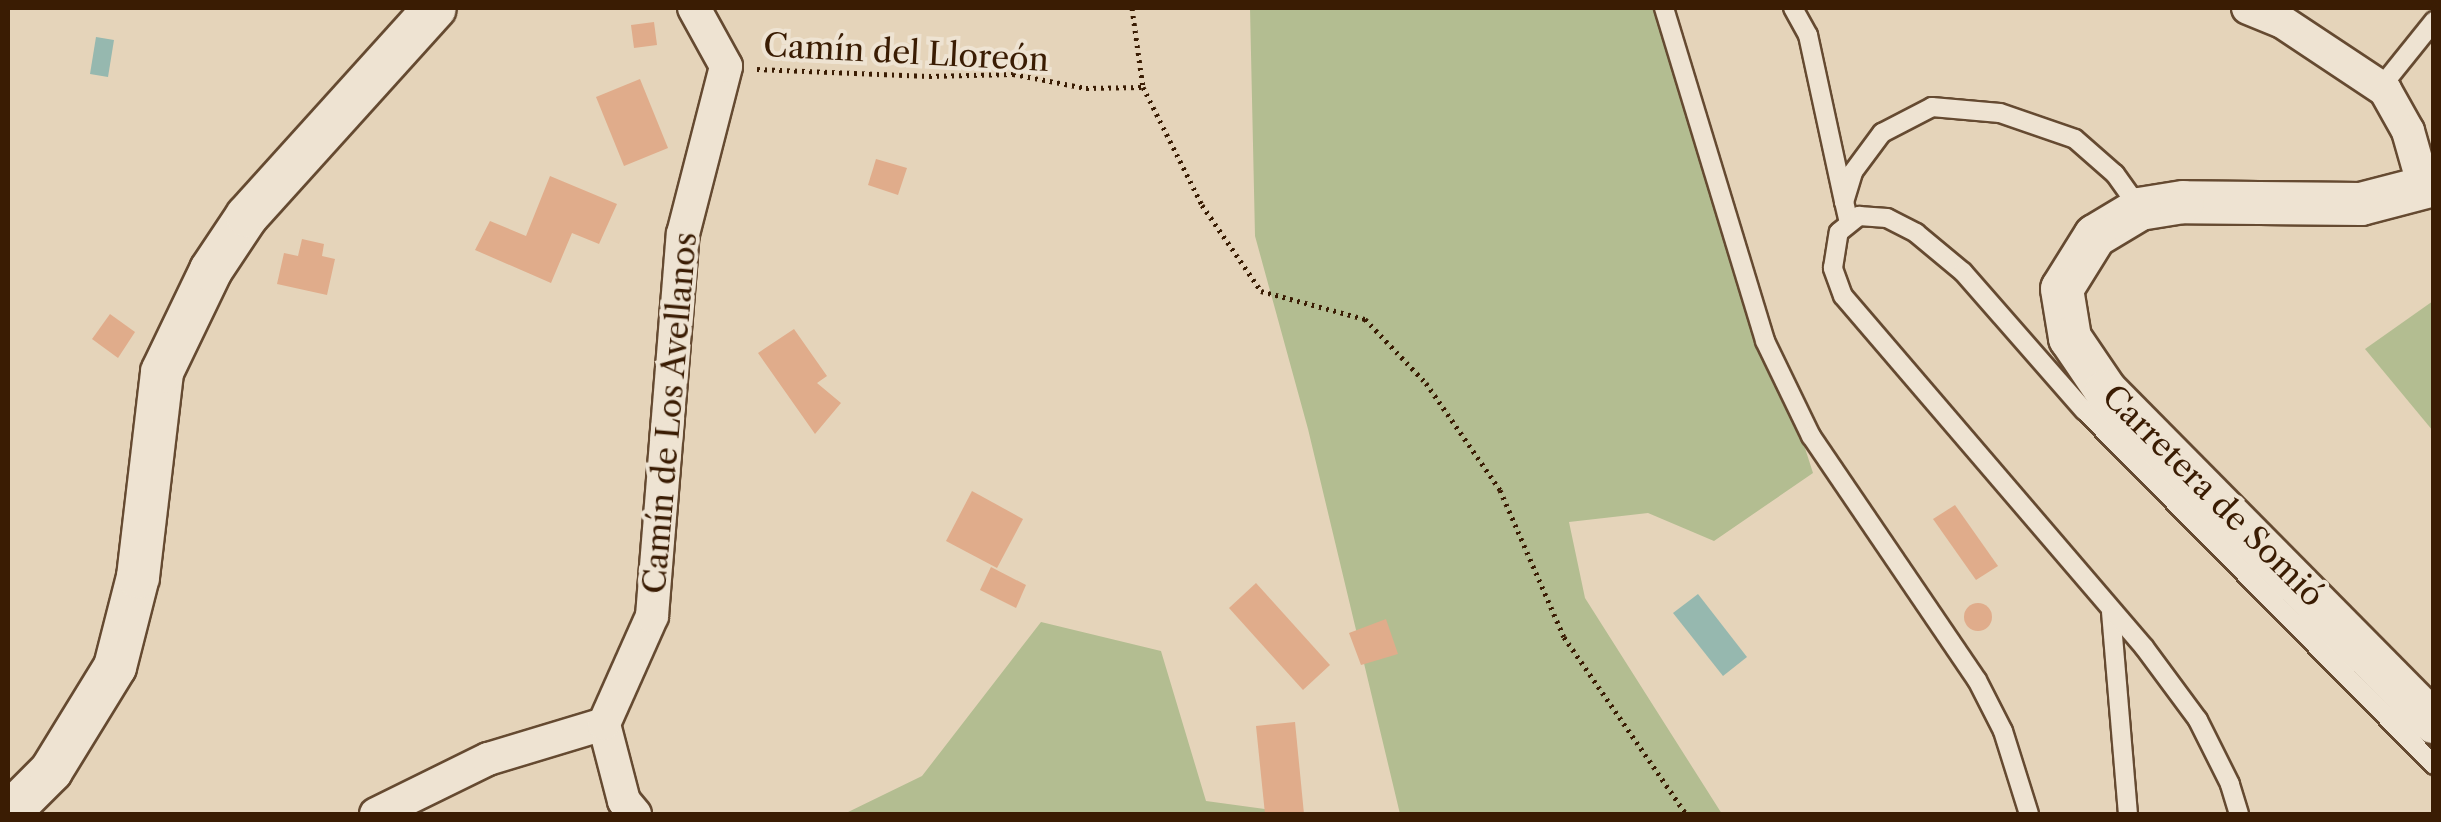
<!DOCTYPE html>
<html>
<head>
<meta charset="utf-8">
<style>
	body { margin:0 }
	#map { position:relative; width:2441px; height:822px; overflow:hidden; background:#e5d4ba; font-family:"Libre Caslon Text",serif }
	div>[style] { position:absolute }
	.green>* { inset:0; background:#b3bd91 }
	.water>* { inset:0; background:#96b8af }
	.building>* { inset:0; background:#e0ac8b }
	.round { border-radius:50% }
	.path>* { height:5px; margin-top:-2.5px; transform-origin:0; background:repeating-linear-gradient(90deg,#3a1c03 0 2.5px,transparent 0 7.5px) }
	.roads { filter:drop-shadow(2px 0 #654a31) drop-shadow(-2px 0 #654a31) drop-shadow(0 2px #654a31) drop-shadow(0 -2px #654a31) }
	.service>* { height:18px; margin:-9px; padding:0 9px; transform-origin:9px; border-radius:9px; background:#eee3d2 }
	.minor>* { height:32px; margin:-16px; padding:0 16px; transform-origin:16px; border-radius:16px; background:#eee3d2 }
	.tertiary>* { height:42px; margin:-21px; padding:0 21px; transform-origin:21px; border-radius:21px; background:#eee3d2 }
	span { translate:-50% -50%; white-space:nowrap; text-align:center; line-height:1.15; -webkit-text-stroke:8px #eee3d2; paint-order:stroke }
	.street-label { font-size:32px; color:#3a1c03 }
	.frame { position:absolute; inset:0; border:10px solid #3a1c03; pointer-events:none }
</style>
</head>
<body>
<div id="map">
	<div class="green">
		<div style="clip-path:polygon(1250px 8px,1664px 8px,1813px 473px,1714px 541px,1648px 513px,1569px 522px,1585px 598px,1722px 814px,1400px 814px,1308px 429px,1255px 236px)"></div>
		<div style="clip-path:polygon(2433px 301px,2433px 431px,2365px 349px)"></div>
		<div style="clip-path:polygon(1041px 622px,1161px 651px,1206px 801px,1301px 814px,844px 814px,922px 776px)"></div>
	</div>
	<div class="water">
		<div style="clip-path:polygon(96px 37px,114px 40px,108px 77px,90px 74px)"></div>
		<div style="clip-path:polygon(1698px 594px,1747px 657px,1723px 676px,1673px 613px)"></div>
	</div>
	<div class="building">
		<div style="clip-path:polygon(654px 22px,657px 45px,634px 48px,631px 25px)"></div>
		<div style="clip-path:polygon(640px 79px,668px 148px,624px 166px,596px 97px)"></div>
		<div style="clip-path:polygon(876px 159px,907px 168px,898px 195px,868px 185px)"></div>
		<div style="clip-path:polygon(550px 176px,617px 204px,599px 244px,572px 233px,551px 283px,475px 250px,490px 221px,526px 236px)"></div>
		<div style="clip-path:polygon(302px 239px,324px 244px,322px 256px,335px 259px,327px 295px,277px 284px,284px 253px,298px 256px)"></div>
		<div style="clip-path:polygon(110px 314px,135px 332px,118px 358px,92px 339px)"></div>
		<div style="clip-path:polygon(794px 329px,827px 376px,817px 383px,841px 403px,815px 434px,758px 353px)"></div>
		<div style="clip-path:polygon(972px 491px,1023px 519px,997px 568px,946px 541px)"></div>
		<div style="clip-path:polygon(1955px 505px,1998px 566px,1976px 580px,1933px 519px)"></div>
		<div style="clip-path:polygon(991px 567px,1026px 585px,1016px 608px,980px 590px)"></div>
		<div style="clip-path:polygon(1256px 583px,1330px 665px,1303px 690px,1229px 608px)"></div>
		<div class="round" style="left:1964px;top:603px;width:28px;height:28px"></div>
		<div style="clip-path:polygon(1386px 619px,1398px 654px,1361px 665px,1349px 633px)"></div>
		<div style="clip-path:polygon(1295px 722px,1304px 814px,1265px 814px,1256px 726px)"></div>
	</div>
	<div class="path">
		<div style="left:1132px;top:8px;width:80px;rotate:82.1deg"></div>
		<div style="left:1143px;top:87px;width:132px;rotate:63.4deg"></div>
		<div style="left:1202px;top:205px;width:104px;rotate:55.5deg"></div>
		<div style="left:1261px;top:291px;width:108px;rotate:15.1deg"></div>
		<div style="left:1365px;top:319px;width:88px;rotate:46.4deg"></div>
		<div style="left:1426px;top:383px;width:130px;rotate:55.3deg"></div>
		<div style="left:1500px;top:490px;width:160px;rotate:66.5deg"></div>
		<div style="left:1564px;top:637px;width:215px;rotate:55.4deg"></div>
		<div style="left:757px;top:69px;width:172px;rotate:2.3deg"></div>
		<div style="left:929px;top:76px;width:84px;rotate:-1.4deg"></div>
		<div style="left:1013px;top:74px;width:74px;rotate:10.9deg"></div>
		<div style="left:1086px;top:88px;width:57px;rotate:-1deg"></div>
	</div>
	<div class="roads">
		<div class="service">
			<div style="left:1664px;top:8px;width:348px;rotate:73.1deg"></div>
			<div style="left:1765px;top:341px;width:106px;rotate:64.2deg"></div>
			<div style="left:1811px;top:436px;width:295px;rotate:55.8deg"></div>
			<div style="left:1977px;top:680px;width:57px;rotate:63deg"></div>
			<div style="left:2003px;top:731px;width:87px;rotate:72.6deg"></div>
			<div style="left:1793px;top:8px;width:31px;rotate:61deg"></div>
			<div style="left:1808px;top:35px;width:171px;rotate:77.8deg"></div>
			<div style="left:2381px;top:87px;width:85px;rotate:-51.2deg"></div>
			<div style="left:1849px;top:223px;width:22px;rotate:-103deg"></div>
			<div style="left:1844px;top:202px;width:31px;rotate:-73deg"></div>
			<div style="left:1853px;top:172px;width:49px;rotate:-53.4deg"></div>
			<div style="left:1882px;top:133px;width:56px;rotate:-27.5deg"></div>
			<div style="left:1932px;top:107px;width:68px;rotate:5deg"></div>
			<div style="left:2000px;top:113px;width:79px;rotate:19.1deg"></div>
			<div style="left:2075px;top:139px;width:53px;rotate:41.2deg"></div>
			<div style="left:2115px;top:174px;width:43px;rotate:54.5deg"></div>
			<div style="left:2111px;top:612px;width:203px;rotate:85.2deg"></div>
			<div style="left:2239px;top:814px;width:31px;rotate:-107deg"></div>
			<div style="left:2230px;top:784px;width:72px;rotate:-116.6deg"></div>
			<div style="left:2198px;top:720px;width:91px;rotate:-126.5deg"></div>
			<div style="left:2144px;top:647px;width:462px;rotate:-130.6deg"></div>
			<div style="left:1843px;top:296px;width:30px;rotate:-110deg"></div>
			<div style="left:1833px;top:268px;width:36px;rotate:-81deg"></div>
			<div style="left:1839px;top:232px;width:26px;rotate:-39deg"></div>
			<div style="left:1859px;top:216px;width:28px;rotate:4deg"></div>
			<div style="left:1887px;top:218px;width:33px;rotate:27deg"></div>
			<div style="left:1916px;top:233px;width:61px;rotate:39.7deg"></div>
			<div style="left:1963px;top:272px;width:184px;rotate:48.8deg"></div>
			<div style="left:2084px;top:410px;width:499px;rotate:45.4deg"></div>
		</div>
		<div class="minor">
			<div style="left:2248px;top:8px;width:35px;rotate:22deg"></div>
			<div style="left:2281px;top:21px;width:125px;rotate:33.6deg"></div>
			<div style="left:2385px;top:90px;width:47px;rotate:60.7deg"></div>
			<div style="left:2408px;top:131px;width:58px;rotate:74.1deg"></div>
			<div style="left:376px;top:814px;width:125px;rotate:-26.2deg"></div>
			<div style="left:488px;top:759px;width:121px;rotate:-16.8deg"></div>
			<div style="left:635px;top:814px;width:17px;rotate:-130deg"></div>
			<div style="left:624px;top:801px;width:80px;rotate:-104.6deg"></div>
			<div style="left:604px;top:724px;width:118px;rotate:-66deg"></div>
			<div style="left:652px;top:616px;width:383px;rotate:-85.4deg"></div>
			<div style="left:683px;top:234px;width:173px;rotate:-75.6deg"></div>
			<div style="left:726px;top:66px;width:66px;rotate:-118.9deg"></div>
		</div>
		<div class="tertiary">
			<div style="left:2434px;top:185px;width:75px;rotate:165.4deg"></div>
			<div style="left:2361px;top:204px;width:178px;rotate:-179.4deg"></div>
			<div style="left:2183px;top:202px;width:44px;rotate:170.8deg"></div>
			<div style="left:2140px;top:209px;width:52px;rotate:149deg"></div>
			<div style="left:2095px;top:236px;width:62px;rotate:121.9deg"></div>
			<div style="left:2062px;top:289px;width:50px;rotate:80.7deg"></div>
			<div style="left:2070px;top:338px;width:64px;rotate:55.8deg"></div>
			<div style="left:2106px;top:391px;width:466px;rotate:45.3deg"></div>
			<div style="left:8px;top:814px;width:61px;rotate:-45deg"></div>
			<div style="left:51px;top:771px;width:122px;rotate:-58.4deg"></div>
			<div style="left:115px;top:667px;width:93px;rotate:-75.7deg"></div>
			<div style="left:138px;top:577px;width:206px;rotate:-83.3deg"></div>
			<div style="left:162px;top:372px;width:113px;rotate:-64.3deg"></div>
			<div style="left:211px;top:270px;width:65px;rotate:-56.3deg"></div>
			<div style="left:247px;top:216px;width:280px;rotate:-47.9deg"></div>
		</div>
	</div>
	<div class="street-label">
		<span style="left:906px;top:53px;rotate:3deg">Camín del Lloreón</span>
		<span style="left:670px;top:413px;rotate:-85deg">Camín de Los Avellanos</span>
		<span style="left:2213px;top:496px;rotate:45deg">Carretera de Somió</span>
	</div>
	<div class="frame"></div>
</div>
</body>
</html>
